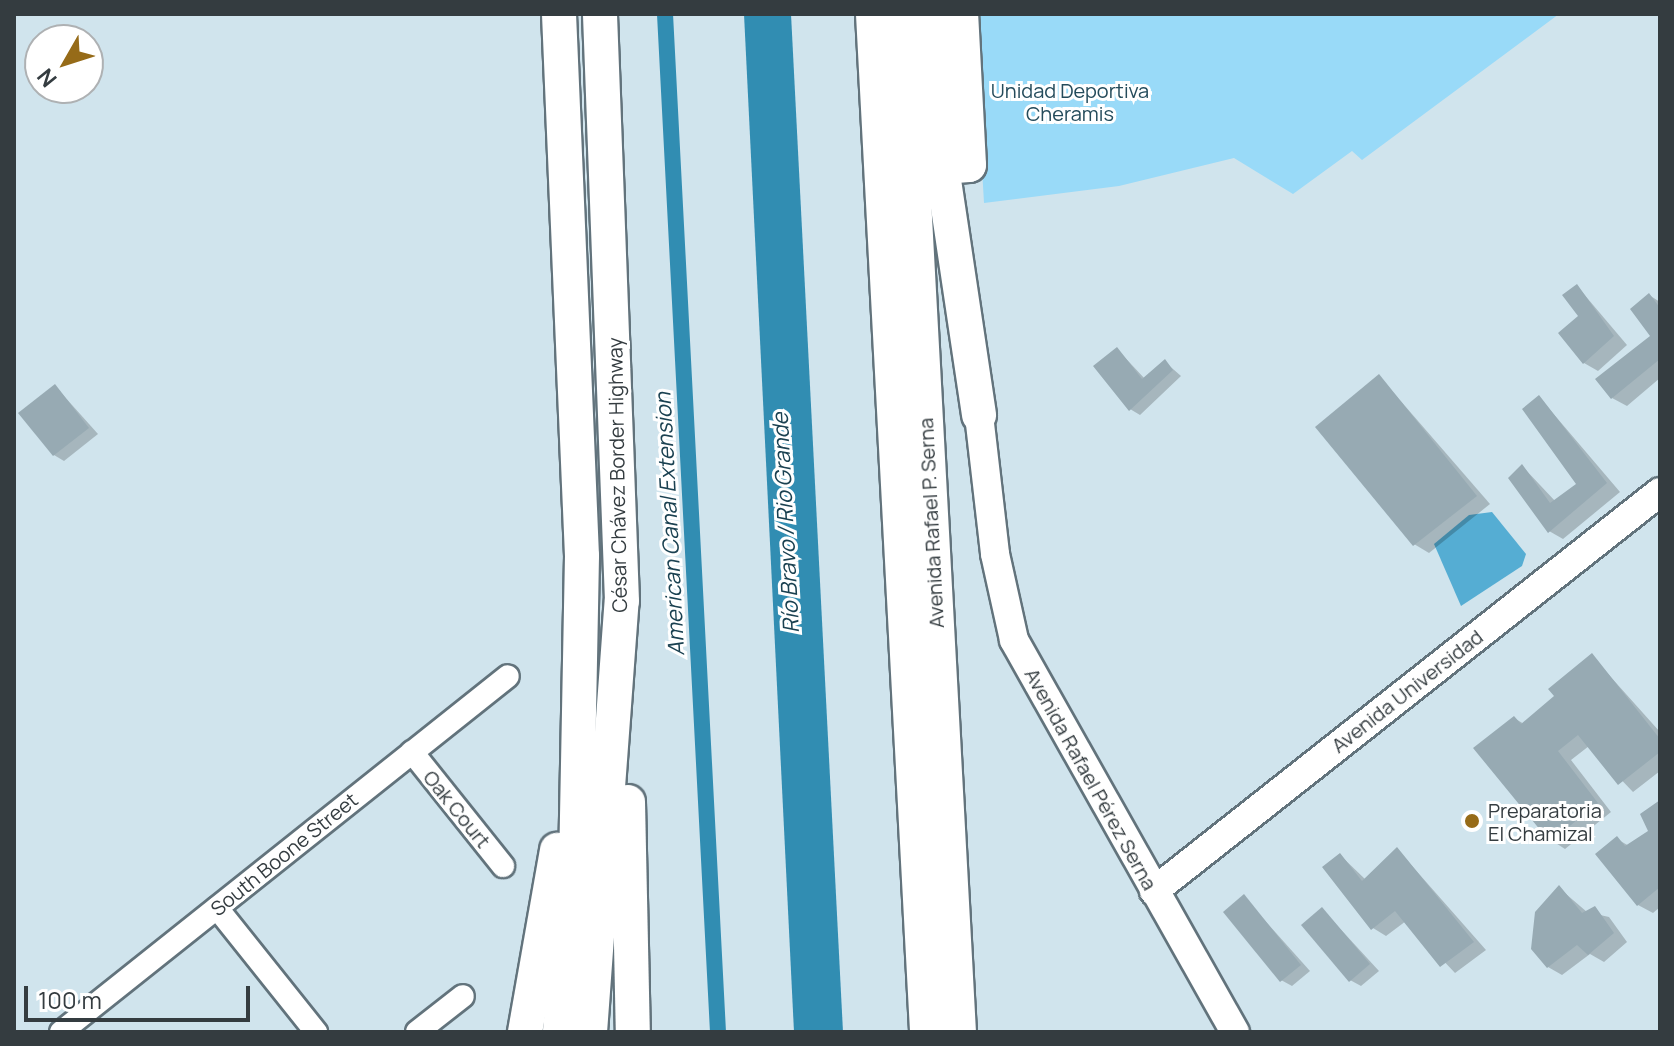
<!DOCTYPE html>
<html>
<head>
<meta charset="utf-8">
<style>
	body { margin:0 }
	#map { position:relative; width:1674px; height:1046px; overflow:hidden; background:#d0e4ed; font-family:Manrope,sans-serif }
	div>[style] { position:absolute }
	.green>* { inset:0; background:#99daf8 }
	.forest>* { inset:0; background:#55add3 }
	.water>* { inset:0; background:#318db2 }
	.shadow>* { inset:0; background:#0003 }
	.canal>* { height:16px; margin:-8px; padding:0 8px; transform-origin:8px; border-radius:8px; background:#318db2 }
	.building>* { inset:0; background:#97aab3 }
	.roads { filter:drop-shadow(2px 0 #62737c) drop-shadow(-2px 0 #62737c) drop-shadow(0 2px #62737c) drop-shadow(0 -2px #62737c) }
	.minor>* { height:22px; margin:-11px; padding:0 11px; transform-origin:11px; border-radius:11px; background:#fff }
	.major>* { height:28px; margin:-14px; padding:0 14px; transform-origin:14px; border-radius:14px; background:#fff }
	.highway>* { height:34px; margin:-17px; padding:0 17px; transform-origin:17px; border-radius:17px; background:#fff }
	.dots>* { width:22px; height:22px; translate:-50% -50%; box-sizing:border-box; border:4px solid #fff; border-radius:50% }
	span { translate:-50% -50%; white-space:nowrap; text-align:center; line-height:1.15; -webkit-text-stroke:6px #fff; paint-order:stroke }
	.park-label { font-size:20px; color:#244b5b }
	.street-label { font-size:20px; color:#343c40 }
	.poi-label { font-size:20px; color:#343c40 }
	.left { translate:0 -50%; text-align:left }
	.water-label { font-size:22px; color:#1a4151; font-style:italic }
	.frame { position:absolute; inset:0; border:16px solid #343c40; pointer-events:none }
	.north { position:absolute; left:24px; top:24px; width:80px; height:80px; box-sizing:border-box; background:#fff; border:2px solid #aeb1b3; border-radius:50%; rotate:231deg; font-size:22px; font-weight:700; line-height:32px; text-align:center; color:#343c40 }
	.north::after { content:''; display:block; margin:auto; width:28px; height:36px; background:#966b18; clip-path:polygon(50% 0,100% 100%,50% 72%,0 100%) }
	.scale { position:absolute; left:24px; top:986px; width:226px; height:36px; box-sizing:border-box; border:4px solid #343c40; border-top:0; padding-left:10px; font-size:24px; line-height:28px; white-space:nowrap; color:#343c40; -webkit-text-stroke:6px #fff; paint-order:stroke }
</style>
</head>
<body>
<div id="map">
	<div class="green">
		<div style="clip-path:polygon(973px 14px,1559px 14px,1362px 160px,1352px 151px,1293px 194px,1234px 158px,1119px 186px,984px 203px)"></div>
	</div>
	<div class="forest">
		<div style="clip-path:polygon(1492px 512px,1526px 554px,1522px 566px,1461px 606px,1434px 544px,1469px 515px)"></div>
	</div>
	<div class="water">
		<div style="clip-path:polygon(744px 14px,791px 14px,843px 1032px,794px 1032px)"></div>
	</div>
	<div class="shadow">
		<div style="clip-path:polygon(1577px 286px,1627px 345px,1598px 371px,1584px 363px)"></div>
		<div style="clip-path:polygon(1649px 295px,1660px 302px,1660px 378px,1627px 406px,1612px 398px,1653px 336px)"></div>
		<div style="clip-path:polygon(1117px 349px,1145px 379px,1165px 362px,1181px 376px,1140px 415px,1130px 409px)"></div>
		<div style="clip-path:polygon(1379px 376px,1490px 504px,1429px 553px,1414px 544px)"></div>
		<div style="clip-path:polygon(55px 386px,98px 434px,64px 461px,54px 455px)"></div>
		<div style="clip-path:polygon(1540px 398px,1620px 492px,1563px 539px,1549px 531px,1522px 466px,1556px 502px,1579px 484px)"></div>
		<div style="clip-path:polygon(1592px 656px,1660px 732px,1660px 771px,1633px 792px,1589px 746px,1571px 760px,1611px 812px,1565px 849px,1551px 840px,1514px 718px,1524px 724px,1557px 697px)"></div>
		<div style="clip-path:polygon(1660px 802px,1660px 907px,1653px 913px,1638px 905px,1617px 839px,1629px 846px,1650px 831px)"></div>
		<div style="clip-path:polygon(1398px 850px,1486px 950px,1455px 973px,1406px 921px,1386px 936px,1373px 928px,1340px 855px,1366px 880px)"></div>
		<div style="clip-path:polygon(1559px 888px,1587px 912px,1609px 917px,1627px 942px,1604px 962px,1590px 954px,1562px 975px,1548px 967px)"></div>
		<div style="clip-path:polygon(1244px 897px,1310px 971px,1292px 986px,1281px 980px)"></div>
		<div style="clip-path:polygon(1322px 909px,1379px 971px,1361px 986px,1350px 980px)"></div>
	</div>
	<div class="canal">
		<div style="left:665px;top:14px;width:1019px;rotate:87.02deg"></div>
	</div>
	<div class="building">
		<div style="clip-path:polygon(1577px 284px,1614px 336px,1583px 364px,1558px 333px,1578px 316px,1562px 295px)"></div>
		<div style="clip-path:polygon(1649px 293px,1660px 308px,1660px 359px,1611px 399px,1595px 379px,1650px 336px,1630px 309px)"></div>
		<div style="clip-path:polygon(1117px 347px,1142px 379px,1165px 359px,1173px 370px,1129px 411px,1093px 366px)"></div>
		<div style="clip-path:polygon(1379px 374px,1477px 496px,1413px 546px,1315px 427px)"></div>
		<div style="clip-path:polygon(55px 384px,89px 428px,53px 456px,18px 413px)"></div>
		<div style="clip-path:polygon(1539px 395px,1607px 483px,1548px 533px,1508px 478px,1522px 464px,1550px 503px,1576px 484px,1522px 409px)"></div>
		<div style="clip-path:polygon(1592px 653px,1660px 739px,1660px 752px,1618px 785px,1578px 735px,1558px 751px,1598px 803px,1550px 842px,1473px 748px,1514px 716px,1521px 724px,1554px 696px,1548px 689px)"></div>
		<div style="clip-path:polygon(1660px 800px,1660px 887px,1637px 906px,1595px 854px,1617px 836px,1625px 846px,1648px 831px,1640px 814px)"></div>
		<div style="clip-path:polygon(1397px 847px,1474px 942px,1440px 967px,1395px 911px,1371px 930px,1322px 867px,1340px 853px,1362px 881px)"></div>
		<div style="clip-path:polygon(1559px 885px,1582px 913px,1595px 906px,1614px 933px,1588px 955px,1577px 945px,1547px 968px,1531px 949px,1535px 912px)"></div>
		<div style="clip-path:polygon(1244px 894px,1301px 965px,1280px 982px,1223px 912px)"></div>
		<div style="clip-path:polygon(1322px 907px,1370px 964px,1349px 982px,1301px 925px)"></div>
	</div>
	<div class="roads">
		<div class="minor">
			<div style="left:412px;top:752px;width:146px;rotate:51.4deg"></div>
			<div style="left:217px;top:908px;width:159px;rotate:51.4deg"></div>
			<div style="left:61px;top:1032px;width:571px;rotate:-38.53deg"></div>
			<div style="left:417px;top:1032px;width:58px;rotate:-38deg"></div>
		</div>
		<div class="major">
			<div style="left:979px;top:415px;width:140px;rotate:83.4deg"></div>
			<div style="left:995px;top:554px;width:88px;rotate:77.5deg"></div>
			<div style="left:1014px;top:640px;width:450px;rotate:60.6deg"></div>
			<div style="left:1154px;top:891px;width:644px;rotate:-38.26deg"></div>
		</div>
		<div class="highway">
			<div style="left:559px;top:14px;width:542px;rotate:87.57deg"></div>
			<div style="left:582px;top:556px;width:299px;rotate:91.1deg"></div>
			<div style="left:576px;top:855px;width:178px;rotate:95.2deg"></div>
			<div style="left:873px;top:14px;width:1019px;rotate:86.96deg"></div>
			<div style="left:904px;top:14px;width:1019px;rotate:86.91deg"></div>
			<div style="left:936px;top:14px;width:153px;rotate:87.8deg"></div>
			<div style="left:942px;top:167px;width:251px;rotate:81.5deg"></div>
			<div style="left:942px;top:167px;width:27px;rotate:-4deg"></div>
			<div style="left:969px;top:165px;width:151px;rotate:-93deg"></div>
			<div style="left:628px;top:802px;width:230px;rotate:88.8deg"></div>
			<div style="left:525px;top:1032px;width:185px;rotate:-80deg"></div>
			<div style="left:590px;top:1032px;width:432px;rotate:-85.8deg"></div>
			<div style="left:622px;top:601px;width:587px;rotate:-92.15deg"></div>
		</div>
	</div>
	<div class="dots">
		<div style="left:1472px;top:821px;background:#966b18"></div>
	</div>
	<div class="park-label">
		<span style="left:1070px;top:102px">Unidad Deportiva<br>Cheramis</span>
	</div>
	<div class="street-label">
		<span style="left:617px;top:475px;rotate:-91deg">César Chávez Border Highway</span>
		<span style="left:931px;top:523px;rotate:-93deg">Avenida Rafael P. Serna</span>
		<span style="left:1407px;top:691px;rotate:-38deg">Avenida Universidad</span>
		<span style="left:1091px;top:779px;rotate:61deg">Avenida Rafael Pérez Serna</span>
		<span style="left:457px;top:809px;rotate:51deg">Oak Court</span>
		<span style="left:284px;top:854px;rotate:-39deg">South Boone Street</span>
	</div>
	<div class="poi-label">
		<span class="left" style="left:1488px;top:822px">Preparatoria<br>El Chamizal</span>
	</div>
	<div class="water-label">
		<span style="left:786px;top:523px;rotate:-93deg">Río Bravo / Rio Grande</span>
		<span style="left:670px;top:524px;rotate:-93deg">American Canal Extension</span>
	</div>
	<div class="frame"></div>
	<div class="north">N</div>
	<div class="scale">100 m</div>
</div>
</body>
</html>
